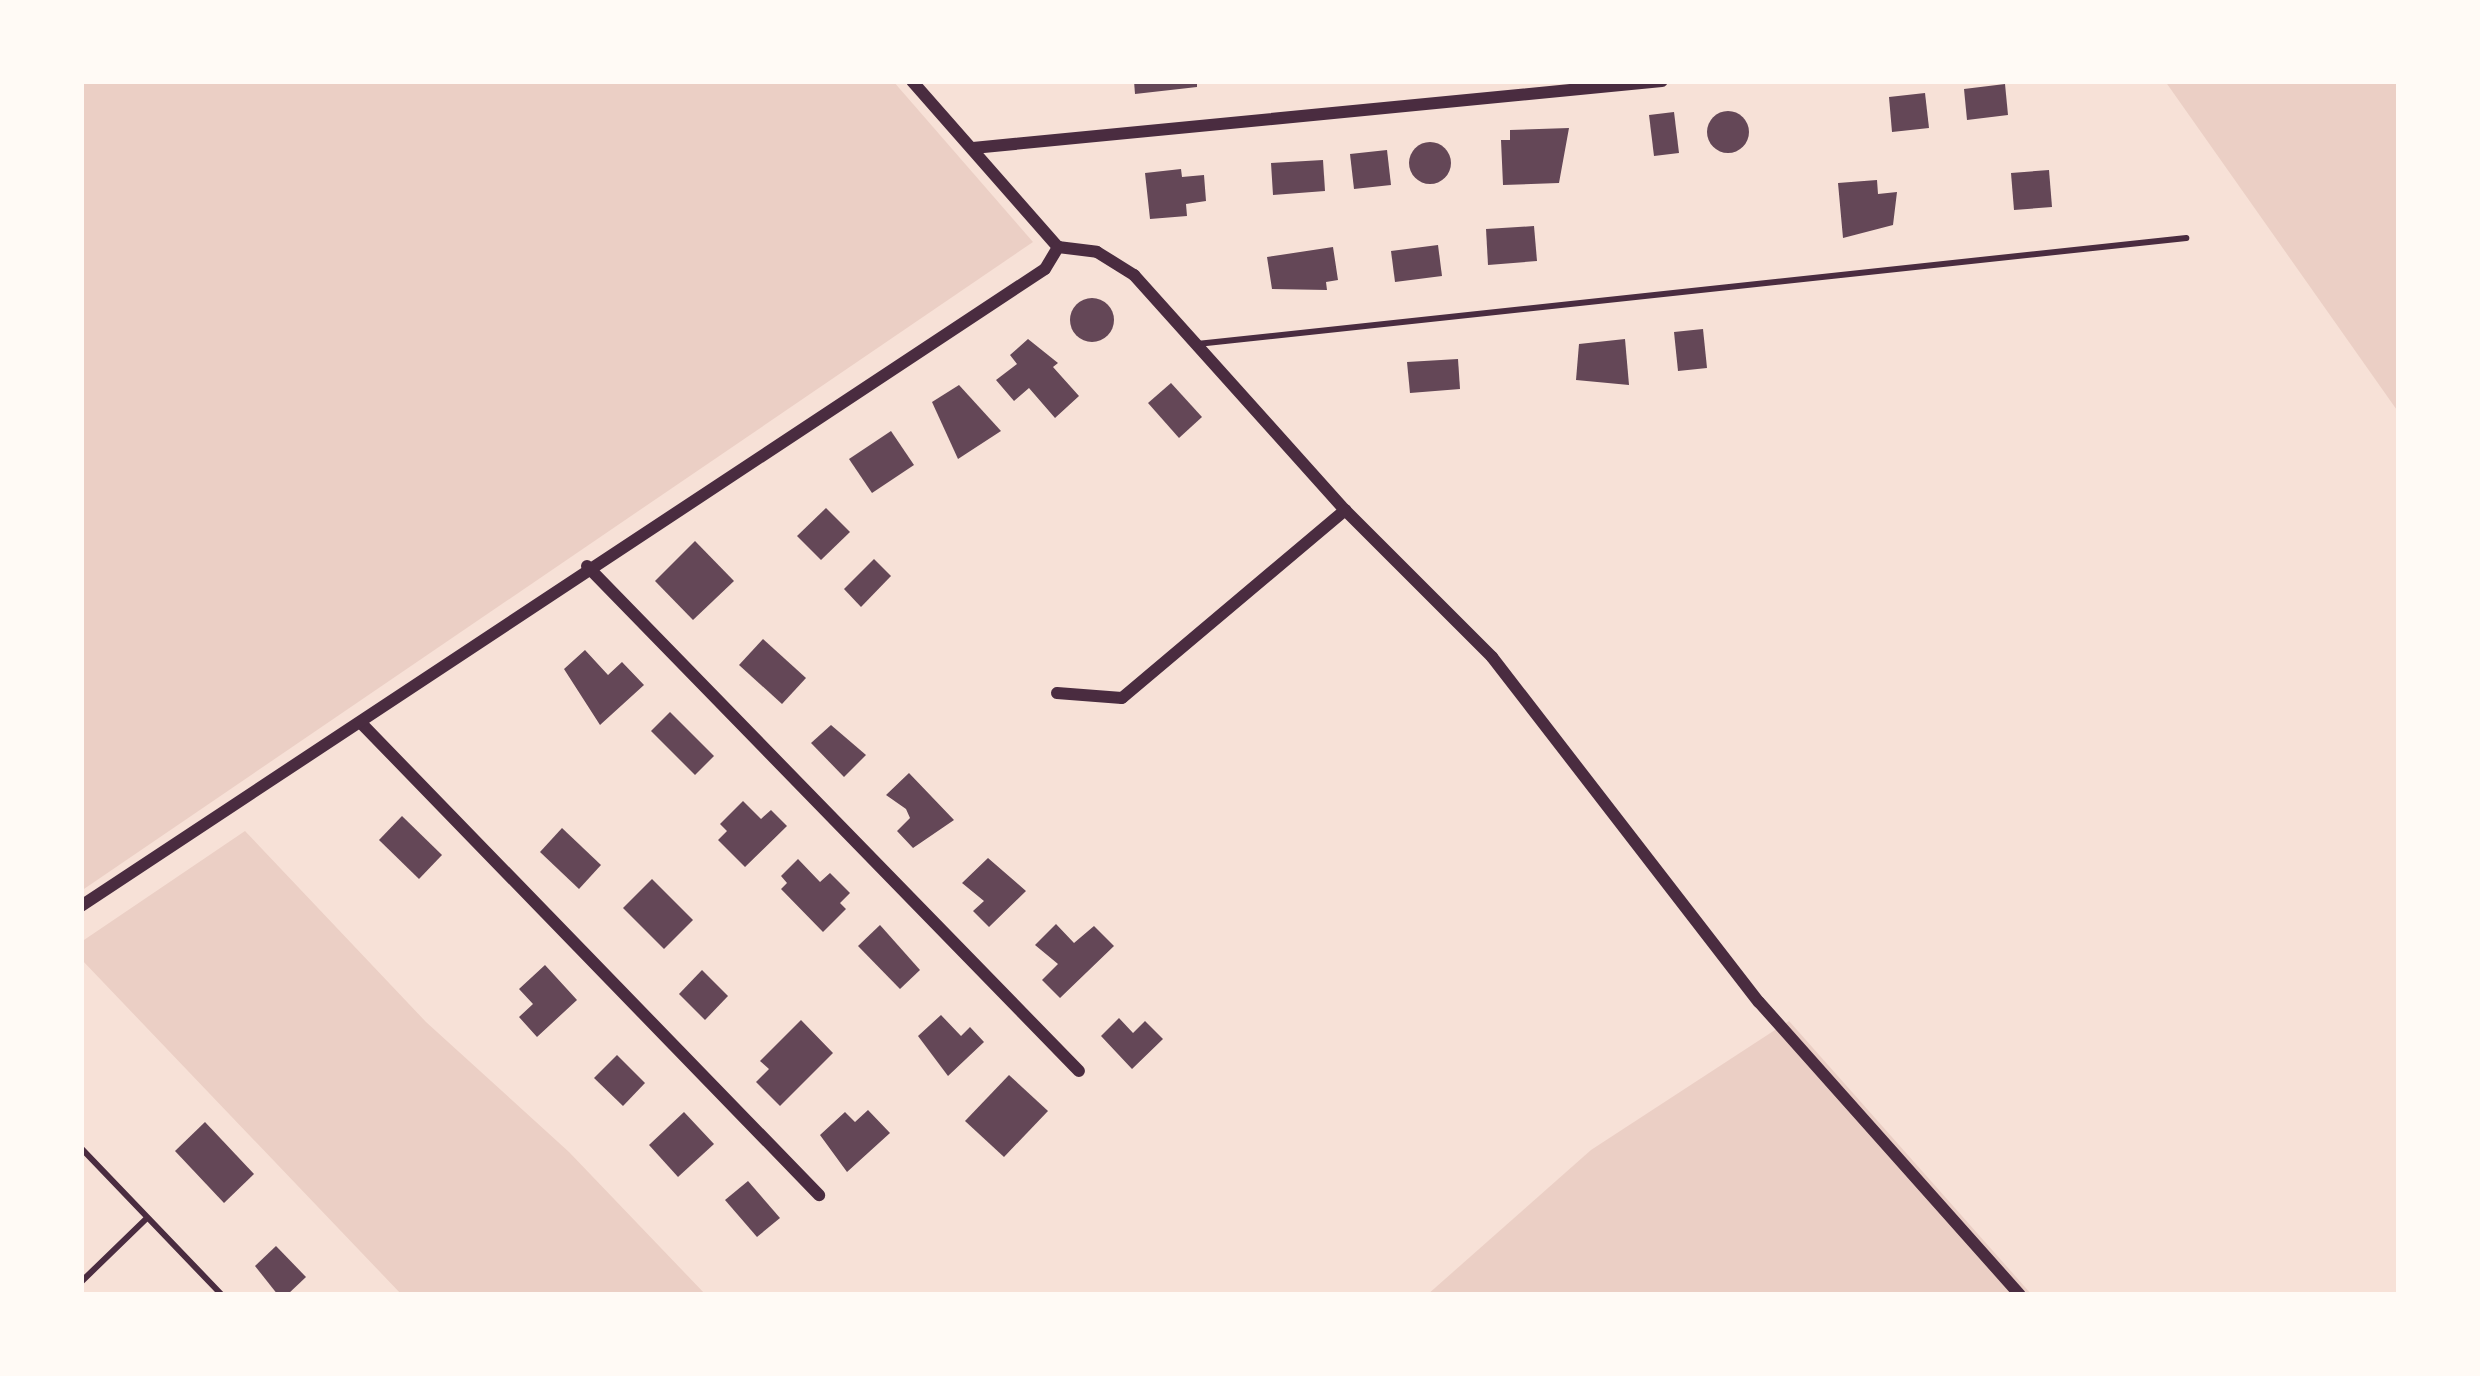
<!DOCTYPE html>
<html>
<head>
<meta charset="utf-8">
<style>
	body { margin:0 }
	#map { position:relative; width:2480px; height:1376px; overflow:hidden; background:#f7e1d7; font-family:Poppins,sans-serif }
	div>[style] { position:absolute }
	.green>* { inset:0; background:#ebcfc5 }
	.building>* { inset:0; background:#644757 }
	.round { border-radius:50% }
	.service>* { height:6px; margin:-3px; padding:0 3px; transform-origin:3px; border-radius:3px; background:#4a2c40 }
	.minor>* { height:12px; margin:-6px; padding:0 6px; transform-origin:6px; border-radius:6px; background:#4a2c40 }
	span { translate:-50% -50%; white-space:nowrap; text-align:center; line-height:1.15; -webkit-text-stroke:9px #fffaf5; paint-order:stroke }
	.frame { position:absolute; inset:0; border:84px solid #fffaf5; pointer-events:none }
</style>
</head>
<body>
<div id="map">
	<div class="green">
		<div style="clip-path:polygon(81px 81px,893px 81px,1033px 242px,81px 891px)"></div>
		<div style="clip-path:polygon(2165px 81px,2399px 81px,2399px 413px)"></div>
		<div style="clip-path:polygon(245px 831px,426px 1022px,569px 1152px,706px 1295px,402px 1295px,81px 959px,81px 942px)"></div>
		<div style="clip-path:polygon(1789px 1021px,2032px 1295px,1427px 1295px,1591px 1150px)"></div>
	</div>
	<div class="building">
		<div style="clip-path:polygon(1134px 81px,1197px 81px,1197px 87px,1135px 94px)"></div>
		<div style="clip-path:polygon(2005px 84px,2008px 115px,1967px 120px,1964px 89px)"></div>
		<div style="clip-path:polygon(1925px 93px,1929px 128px,1892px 132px,1889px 97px)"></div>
		<div class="round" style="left:1707px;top:111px;width:42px;height:42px"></div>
		<div style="clip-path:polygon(1674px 112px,1679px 153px,1654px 156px,1649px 115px)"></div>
		<div style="clip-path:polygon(1569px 128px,1559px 183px,1503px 185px,1501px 140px,1510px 140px,1510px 130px)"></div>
		<div class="round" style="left:1409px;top:142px;width:42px;height:42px"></div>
		<div style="clip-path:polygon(1387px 150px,1391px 185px,1354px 189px,1350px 154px)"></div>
		<div style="clip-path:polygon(1323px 160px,1325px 191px,1273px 195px,1271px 163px)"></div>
		<div style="clip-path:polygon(1181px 169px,1182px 177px,1204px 175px,1206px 201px,1186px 204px,1187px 216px,1150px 219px,1145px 173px)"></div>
		<div style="clip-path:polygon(2049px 170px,2052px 207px,2014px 210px,2011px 173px)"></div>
		<div style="clip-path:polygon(1877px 180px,1878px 194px,1897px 192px,1893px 225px,1843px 238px,1838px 183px)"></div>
		<div style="clip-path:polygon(1534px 226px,1537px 261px,1488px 265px,1486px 229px)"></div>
		<div style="clip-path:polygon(1438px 245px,1442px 276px,1395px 282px,1391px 251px)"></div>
		<div style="clip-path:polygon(1333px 247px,1338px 280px,1326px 282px,1327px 290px,1272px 289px,1267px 257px)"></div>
		<div class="round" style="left:1070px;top:298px;width:44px;height:44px"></div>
		<div style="clip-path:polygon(1703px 329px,1707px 368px,1678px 371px,1674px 332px)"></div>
		<div style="clip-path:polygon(1028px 339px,1058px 363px,1053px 367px,1079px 396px,1055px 418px,1029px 388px,1014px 401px,996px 380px,1017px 364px,1010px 355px)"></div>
		<div style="clip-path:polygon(1625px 339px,1629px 385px,1576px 380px,1579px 344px)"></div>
		<div style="clip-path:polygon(1458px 359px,1460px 389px,1410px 393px,1407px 362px)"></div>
		<div style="clip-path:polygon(1171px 383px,1202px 417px,1179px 438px,1148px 403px)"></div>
		<div style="clip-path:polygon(959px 385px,1001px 431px,958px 459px,932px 402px)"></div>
		<div style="clip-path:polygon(891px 431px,914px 465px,872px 493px,849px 459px)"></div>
		<div style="clip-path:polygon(826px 508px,850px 532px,821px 560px,797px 536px)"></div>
		<div style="clip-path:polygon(695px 541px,734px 581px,693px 620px,655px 581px)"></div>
		<div style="clip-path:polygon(874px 559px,891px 576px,861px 607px,844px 589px)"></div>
		<div style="clip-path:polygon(763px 639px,806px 678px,782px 704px,739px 665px)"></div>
		<div style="clip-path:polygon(585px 650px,608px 675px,622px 662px,644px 685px,600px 725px,564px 669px)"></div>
		<div style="clip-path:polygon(670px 712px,714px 756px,695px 775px,651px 731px)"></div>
		<div style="clip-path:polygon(831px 725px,866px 755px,844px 777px,811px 743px)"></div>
		<div style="clip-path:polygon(909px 773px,954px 820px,913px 848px,897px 831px,910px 818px,906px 809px,886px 795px)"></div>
		<div style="clip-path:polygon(743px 801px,761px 819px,771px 810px,787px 826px,745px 867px,718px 840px,727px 831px,720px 824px)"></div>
		<div style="clip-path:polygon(402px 816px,442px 855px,419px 879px,379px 840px)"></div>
		<div style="clip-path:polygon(562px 828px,601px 865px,579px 889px,540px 852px)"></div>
		<div style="clip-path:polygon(988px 858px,1026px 891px,989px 927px,973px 911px,984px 901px,962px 883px)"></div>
		<div style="clip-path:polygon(798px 859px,820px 882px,830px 873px,850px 893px,840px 903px,846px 909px,823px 932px,781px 889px,787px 883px,781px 876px)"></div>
		<div style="clip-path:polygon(652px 879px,693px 920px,664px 949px,623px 908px)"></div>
		<div style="clip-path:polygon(1056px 924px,1074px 943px,1094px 926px,1114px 946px,1060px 998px,1042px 980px,1058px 964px,1035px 945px)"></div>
		<div style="clip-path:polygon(880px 925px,920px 970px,900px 989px,858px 946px)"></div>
		<div style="clip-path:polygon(545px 965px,577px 1000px,537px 1037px,519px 1017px,533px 1004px,519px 989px)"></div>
		<div style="clip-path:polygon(702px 970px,728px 996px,705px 1020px,679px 994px)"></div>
		<div style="clip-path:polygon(941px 1015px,961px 1036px,970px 1027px,984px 1042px,948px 1076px,918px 1036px)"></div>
		<div style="clip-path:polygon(1119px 1018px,1133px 1033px,1145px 1021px,1163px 1039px,1132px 1069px,1101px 1036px)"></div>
		<div style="clip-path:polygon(801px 1020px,833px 1053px,780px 1106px,756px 1082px,769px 1069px,760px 1061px)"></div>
		<div style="clip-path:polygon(617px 1055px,645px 1083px,623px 1106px,594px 1078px)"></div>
		<div style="clip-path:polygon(1009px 1075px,1048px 1111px,1004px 1157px,965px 1121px)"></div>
		<div style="clip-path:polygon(868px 1110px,890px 1133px,847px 1172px,820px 1135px,845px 1112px,855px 1122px)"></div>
		<div style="clip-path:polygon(684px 1112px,714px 1144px,678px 1177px,649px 1145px)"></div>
		<div style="clip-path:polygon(205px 1122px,254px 1174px,224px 1203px,175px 1151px)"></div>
		<div style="clip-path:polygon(748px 1181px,780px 1218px,757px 1237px,725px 1200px)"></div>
		<div style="clip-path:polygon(276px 1246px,306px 1277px,287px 1295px,278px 1295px,255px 1266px)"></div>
	</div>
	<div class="service">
		<div style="left:1197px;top:344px;width:995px;rotate:-6.12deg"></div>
		<div style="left:81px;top:1148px;width:204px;rotate:46.2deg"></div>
		<div style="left:81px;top:1282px;width:91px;rotate:-44.1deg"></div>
	</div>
	<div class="minor">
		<div style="left:912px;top:81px;width:221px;rotate:48.7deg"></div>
		<div style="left:973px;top:148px;width:692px;rotate:-5.55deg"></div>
		<div style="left:1058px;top:247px;width:39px;rotate:7deg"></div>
		<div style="left:1097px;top:252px;width:44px;rotate:31.9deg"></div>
		<div style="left:1134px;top:275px;width:316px;rotate:48.1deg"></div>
		<div style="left:1345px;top:510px;width:208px;rotate:45deg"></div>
		<div style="left:1492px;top:657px;width:436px;rotate:52.3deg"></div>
		<div style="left:1759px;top:1002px;width:392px;rotate:48.3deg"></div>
		<div style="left:587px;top:566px;width:705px;rotate:45.75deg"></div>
		<div style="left:1057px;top:693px;width:65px;rotate:4.4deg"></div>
		<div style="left:1122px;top:698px;width:292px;rotate:-40.1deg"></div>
		<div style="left:361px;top:723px;width:658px;rotate:45.86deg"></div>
		<div style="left:81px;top:906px;width:1155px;rotate:-33.46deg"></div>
		<div style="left:1045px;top:269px;width:26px;rotate:-59deg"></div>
	</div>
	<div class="frame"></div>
</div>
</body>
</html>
